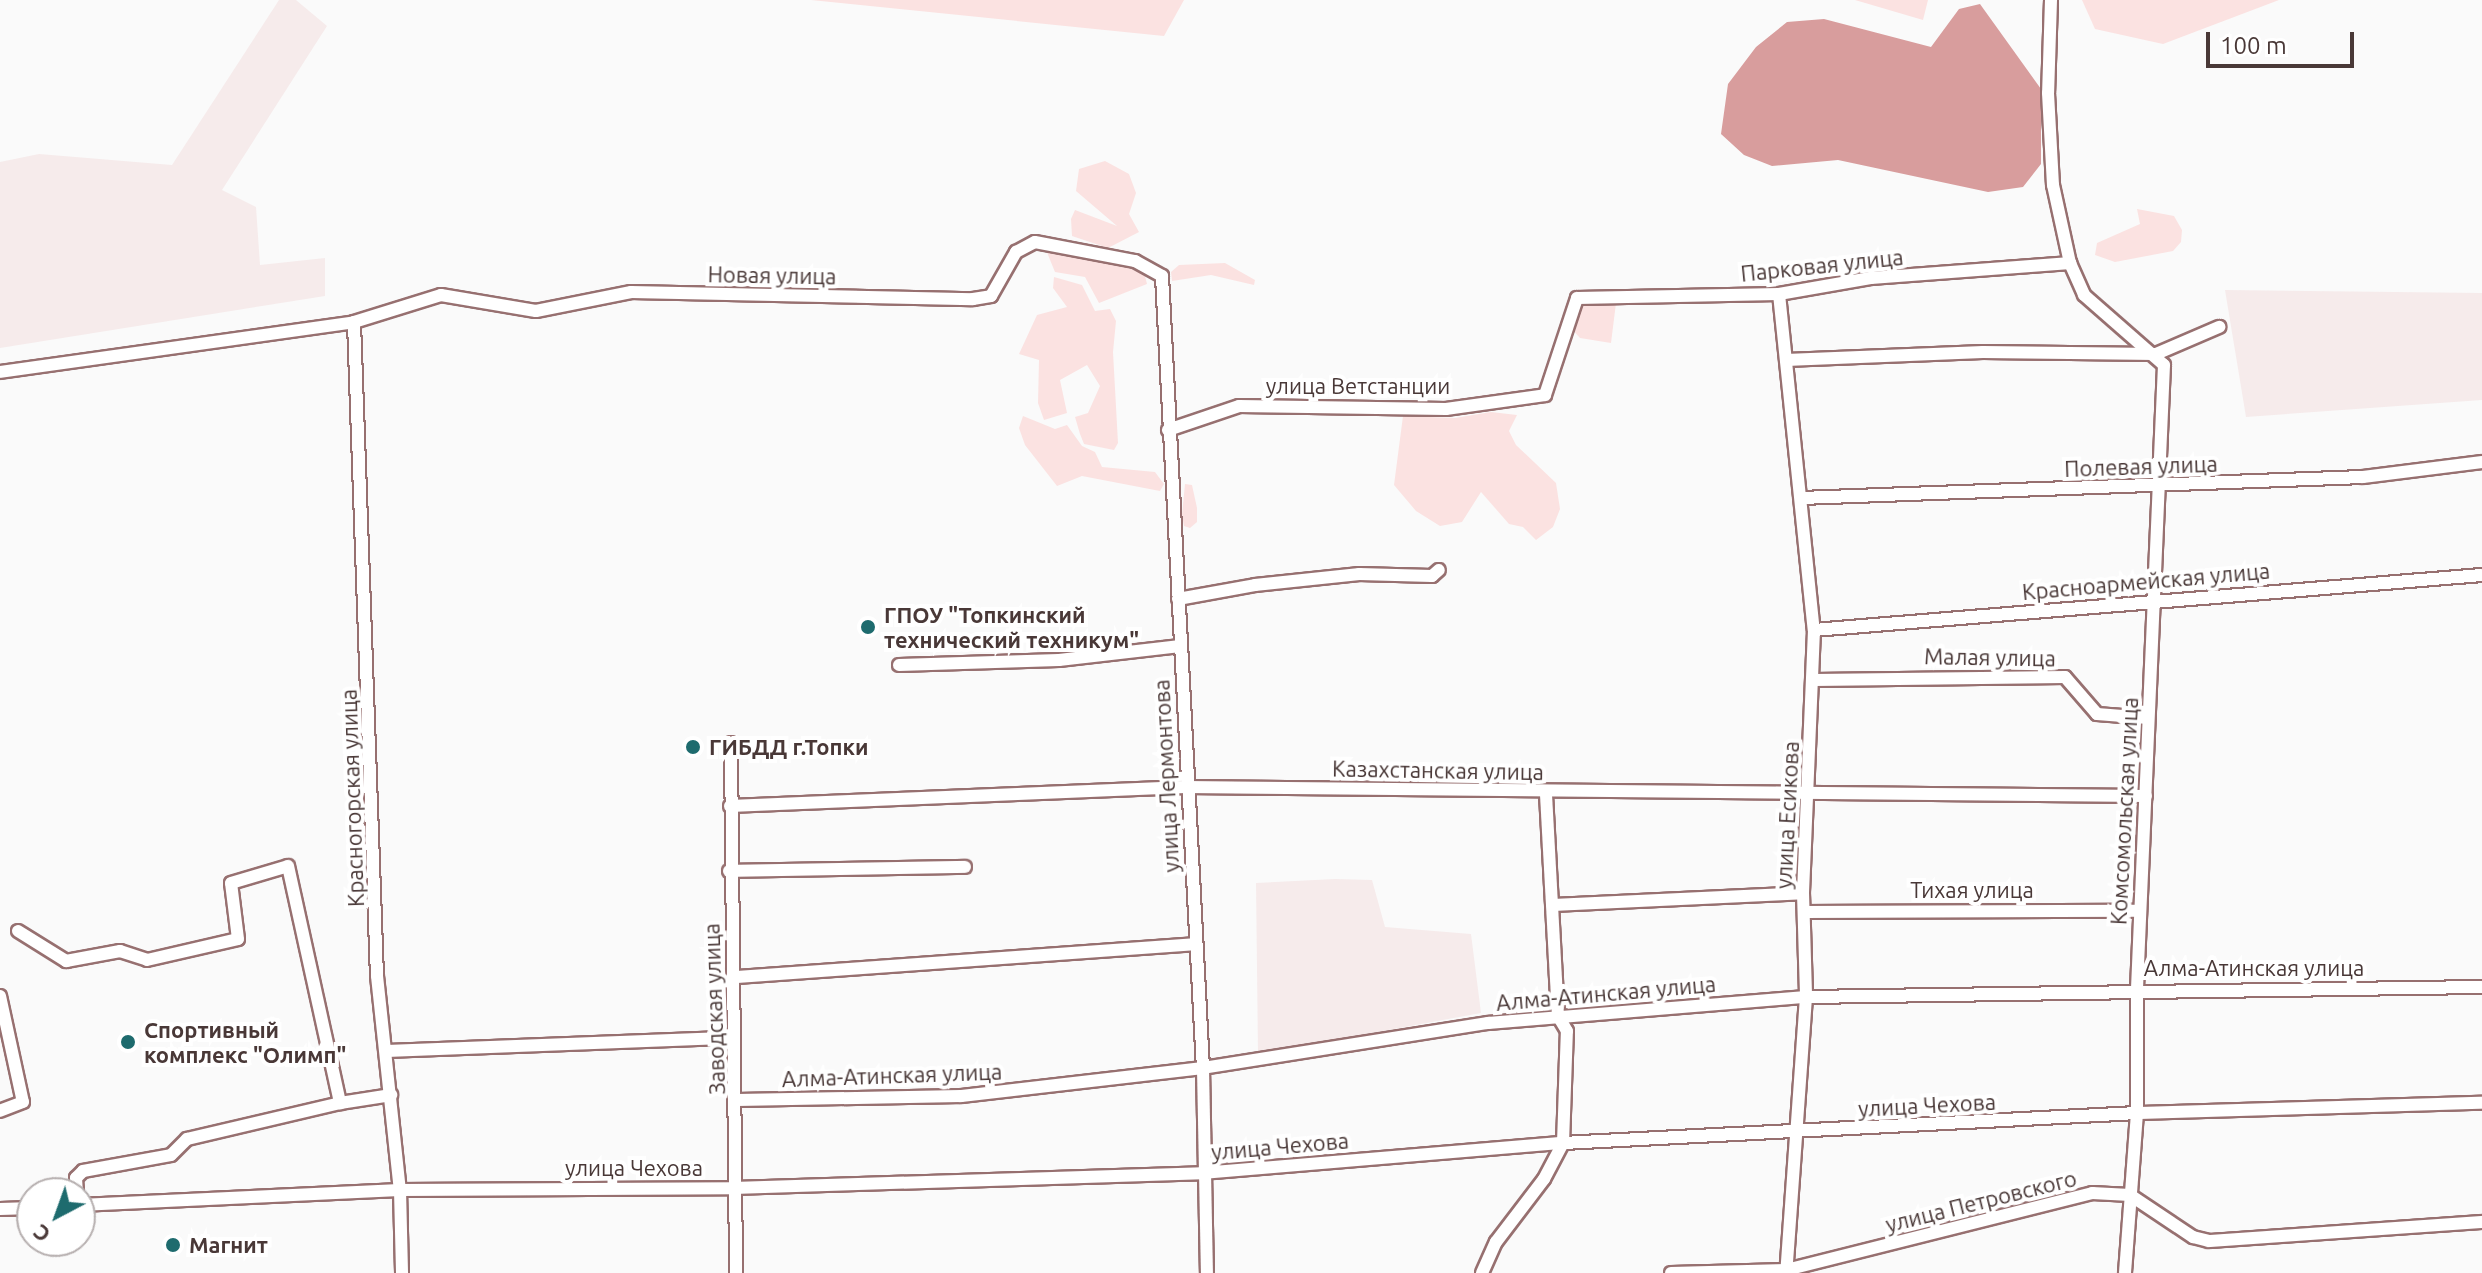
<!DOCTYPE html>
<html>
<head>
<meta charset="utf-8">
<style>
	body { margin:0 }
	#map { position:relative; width:2482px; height:1273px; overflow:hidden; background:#fafafa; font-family:Ubuntu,sans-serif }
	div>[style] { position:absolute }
	.built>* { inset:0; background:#f6ebeb }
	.green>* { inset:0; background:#fbe2e1 }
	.water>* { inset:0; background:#d89d9d }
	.roads { filter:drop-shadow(2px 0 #977070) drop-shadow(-2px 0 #977070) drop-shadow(0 2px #977070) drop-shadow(0 -2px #977070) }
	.minor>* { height:12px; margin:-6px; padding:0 6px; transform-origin:6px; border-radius:6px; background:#fff }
	.dots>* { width:22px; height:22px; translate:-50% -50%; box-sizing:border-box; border:4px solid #fff; border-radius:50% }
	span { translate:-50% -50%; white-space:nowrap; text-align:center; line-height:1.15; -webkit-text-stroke:8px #fff; paint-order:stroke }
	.street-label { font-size:22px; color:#493837 }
	.poi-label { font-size:22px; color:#493837; font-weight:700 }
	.left { translate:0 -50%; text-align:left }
	.north { position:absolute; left:16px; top:1177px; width:80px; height:80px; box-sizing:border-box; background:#fff; border:2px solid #b6afaf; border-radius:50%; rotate:221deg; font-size:22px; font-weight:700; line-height:32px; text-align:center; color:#493837 }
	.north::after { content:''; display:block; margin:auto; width:28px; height:36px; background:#1e6b6e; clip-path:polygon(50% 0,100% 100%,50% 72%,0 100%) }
	.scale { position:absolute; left:2206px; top:32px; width:148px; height:36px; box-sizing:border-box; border:4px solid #493837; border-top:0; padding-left:10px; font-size:24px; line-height:28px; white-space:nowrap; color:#493837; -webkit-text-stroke:6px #fff; paint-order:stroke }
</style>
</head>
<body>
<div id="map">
	<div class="built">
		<div style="clip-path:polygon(279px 0,296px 0,327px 26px,222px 190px,256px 207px,260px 265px,325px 258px,325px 296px,0 348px,0 162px,39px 154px,172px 165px)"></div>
		<div style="clip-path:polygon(2225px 290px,2482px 293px,2482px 400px,2246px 417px)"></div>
		<div style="clip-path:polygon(1335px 879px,1372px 880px,1385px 927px,1471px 934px,1481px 1013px,1258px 1054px,1256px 883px)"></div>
	</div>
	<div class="green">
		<div style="clip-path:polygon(811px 0,1184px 0,1164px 36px)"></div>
		<div style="clip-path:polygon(1855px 0,1928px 0,1923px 20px)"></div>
		<div style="clip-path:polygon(2082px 0,2279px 0,2163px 44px,2095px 29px)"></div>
		<div style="clip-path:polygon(1105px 161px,1129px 174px,1136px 193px,1129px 214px,1139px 232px,1108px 248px,1072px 236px,1071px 219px,1075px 210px,1117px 226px,1076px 191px,1079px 169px)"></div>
		<div style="clip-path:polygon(2137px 209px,2174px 216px,2182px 230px,2181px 242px,2173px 251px,2115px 262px,2095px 255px,2097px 243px,2140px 224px)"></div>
		<div style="clip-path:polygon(1046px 250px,1131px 268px,1145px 276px,1147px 284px,1099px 303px,1085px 277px,1055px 272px)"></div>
		<div style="clip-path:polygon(1225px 263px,1255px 280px,1254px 285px,1211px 275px,1172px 281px,1171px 272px,1179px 265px)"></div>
		<div style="clip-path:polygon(1054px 277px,1082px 285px,1095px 311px,1110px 309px,1116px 321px,1113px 352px,1118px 443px,1114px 450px,1084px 444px,1080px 434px,1075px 417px,1088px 413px,1100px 386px,1087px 365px,1060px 380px,1067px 413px,1044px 420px,1038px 403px,1039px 360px,1019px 354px,1037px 315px,1067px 307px,1053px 288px)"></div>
		<div style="clip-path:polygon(1616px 303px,1611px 343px,1580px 338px,1572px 329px,1582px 305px)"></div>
		<div style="clip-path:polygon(1491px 412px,1517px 415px,1509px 431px,1516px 445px,1556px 483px,1560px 509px,1553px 527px,1536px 540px,1523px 527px,1509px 524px,1481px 492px,1462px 522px,1440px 526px,1416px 511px,1394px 485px,1403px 416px,1455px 418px)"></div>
		<div style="clip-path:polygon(1023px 416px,1055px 429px,1067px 425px,1082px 446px,1095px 452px,1102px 467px,1155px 472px,1164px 484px,1160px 491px,1082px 476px,1057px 486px,1025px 445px,1019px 428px)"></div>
		<div style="clip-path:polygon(1185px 484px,1192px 485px,1197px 508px,1197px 522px,1190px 528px,1184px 526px,1182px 515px)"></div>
	</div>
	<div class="water">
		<div style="clip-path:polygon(1980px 4px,2041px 89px,2041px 164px,2023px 187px,1988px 192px,1838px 160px,1772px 166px,1744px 155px,1721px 134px,1728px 84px,1756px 47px,1787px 22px,1824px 19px,1931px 47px,1959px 9px)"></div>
	</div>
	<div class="roads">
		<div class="minor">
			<div style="left:2051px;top:0;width:93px;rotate:91.8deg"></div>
			<div style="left:2048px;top:93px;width:92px;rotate:86.9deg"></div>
			<div style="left:2053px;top:185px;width:80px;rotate:77.7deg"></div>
			<div style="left:2070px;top:263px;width:35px;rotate:66deg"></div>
			<div style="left:2084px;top:295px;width:106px;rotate:41.2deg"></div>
			<div style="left:2164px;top:365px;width:625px;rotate:92.48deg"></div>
			<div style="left:2137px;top:989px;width:124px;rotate:90deg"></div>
			<div style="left:2137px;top:1113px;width:160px;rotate:94.3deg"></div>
			<div style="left:1779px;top:294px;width:338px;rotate:84.1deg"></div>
			<div style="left:1814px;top:630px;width:263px;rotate:92.4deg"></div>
			<div style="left:1803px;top:893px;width:104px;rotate:88.3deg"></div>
			<div style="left:1806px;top:997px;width:277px;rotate:94.1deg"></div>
			<div style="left:354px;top:322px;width:654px;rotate:87.99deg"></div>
			<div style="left:377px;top:976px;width:215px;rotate:83.9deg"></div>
			<div style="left:400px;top:1190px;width:83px;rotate:88.6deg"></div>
			<div style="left:1786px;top:360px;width:197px;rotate:-2.3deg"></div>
			<div style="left:1983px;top:352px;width:173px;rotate:0.7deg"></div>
			<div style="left:2156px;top:354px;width:69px;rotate:-23.2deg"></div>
			<div style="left:0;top:372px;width:358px;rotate:-8deg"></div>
			<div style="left:354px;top:322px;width:91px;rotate:-17.2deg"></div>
			<div style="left:441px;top:295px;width:96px;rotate:9.6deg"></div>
			<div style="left:536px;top:311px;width:97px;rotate:-11.3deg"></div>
			<div style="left:631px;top:292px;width:342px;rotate:1.2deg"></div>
			<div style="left:973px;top:299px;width:18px;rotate:-9deg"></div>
			<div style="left:991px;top:296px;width:51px;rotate:-60.4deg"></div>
			<div style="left:1016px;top:252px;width:21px;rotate:-28deg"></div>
			<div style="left:1035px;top:242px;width:102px;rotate:10.8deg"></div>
			<div style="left:1135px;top:261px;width:31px;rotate:29deg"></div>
			<div style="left:1162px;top:276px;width:793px;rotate:87.04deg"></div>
			<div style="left:1203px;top:1068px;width:205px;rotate:88.9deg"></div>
			<div style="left:1168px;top:430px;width:75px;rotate:-18.7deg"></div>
			<div style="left:1239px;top:406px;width:207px;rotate:0.8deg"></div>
			<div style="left:1446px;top:409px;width:100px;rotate:-8deg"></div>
			<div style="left:1545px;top:395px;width:102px;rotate:-71.7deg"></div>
			<div style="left:1577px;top:298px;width:202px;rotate:-1.1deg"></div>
			<div style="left:1779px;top:294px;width:93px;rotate:-9.9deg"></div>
			<div style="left:1871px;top:278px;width:200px;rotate:-4.3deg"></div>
			<div style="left:1801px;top:498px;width:562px;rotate:-2.14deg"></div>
			<div style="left:2363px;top:477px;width:120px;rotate:-7.2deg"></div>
			<div style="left:1178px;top:599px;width:78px;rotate:-10.3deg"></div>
			<div style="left:1255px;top:585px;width:105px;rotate:-6deg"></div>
			<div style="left:1359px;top:574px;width:73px;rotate:1.6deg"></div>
			<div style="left:1432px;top:576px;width:9px;rotate:-41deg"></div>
			<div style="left:1814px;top:630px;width:670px;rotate:-4.71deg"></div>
			<div style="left:899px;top:665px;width:160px;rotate:-1.8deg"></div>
			<div style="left:1059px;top:660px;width:122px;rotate:-6.6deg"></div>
			<div style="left:1814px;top:680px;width:251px;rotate:-0.7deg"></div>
			<div style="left:2065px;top:677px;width:49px;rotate:49.1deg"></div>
			<div style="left:2097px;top:714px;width:51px;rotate:4.5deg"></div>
			<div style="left:731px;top:743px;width:530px;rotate:89.46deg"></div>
			<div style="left:730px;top:806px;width:456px;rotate:-2.4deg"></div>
			<div style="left:1186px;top:787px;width:960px;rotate:0.54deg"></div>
			<div style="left:729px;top:871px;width:236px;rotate:-1deg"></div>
			<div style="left:1553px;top:905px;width:250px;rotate:-2.7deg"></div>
			<div style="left:1804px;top:912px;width:336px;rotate:-0.2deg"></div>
			<div style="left:18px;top:931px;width:57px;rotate:32deg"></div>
			<div style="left:66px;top:961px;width:55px;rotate:-10.5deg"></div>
			<div style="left:120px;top:951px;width:28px;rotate:18deg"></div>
			<div style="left:147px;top:960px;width:93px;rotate:-13deg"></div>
			<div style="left:238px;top:939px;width:56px;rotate:-97.1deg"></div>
			<div style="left:231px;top:883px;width:59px;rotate:-16.6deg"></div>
			<div style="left:288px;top:866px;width:243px;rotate:77.6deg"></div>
			<div style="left:340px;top:1103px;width:52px;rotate:-8.9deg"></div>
			<div style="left:736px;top:977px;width:460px;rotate:-4.1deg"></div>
			<div style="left:0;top:996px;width:108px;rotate:77.8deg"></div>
			<div style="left:23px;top:1102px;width:25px;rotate:159deg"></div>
			<div style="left:386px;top:1051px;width:345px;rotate:-2.2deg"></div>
			<div style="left:737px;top:1100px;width:224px;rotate:-1deg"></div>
			<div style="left:961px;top:1096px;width:244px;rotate:-6.6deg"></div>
			<div style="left:1203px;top:1068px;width:289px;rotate:-9deg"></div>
			<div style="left:1488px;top:1023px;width:319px;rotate:-4.7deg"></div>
			<div style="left:1806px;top:997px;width:676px;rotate:-0.85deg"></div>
			<div style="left:77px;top:1193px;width:15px;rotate:-94deg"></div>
			<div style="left:76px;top:1178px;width:10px;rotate:-45deg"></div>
			<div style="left:83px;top:1171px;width:89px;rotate:-10.3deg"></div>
			<div style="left:171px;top:1155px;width:23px;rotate:-45deg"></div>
			<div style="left:187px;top:1139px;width:157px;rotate:-13.2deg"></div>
			<div style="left:80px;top:1205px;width:320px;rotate:-2.7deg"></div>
			<div style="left:400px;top:1190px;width:333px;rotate:-0.3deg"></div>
			<div style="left:733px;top:1188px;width:469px;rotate:-1.8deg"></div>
			<div style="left:1202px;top:1173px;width:362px;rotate:-4.8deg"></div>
			<div style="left:1563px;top:1143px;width:575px;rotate:-2.99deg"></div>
			<div style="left:2137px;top:1113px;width:345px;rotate:-1.7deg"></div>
			<div style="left:0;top:1209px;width:32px;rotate:-2deg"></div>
			<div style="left:1482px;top:1273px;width:34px;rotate:-66deg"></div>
			<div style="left:1496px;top:1242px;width:79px;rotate:-52.7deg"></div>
			<div style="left:1544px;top:1179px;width:41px;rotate:-62.2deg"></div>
			<div style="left:1563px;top:1143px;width:112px;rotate:-88deg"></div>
			<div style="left:1567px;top:1031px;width:17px;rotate:-121deg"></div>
			<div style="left:1558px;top:1016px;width:224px;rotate:-93.1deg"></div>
			<div style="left:1671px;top:1273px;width:115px;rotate:-1.5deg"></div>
			<div style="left:1786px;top:1270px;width:316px;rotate:-14.1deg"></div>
			<div style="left:2092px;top:1193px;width:38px;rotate:3deg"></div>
			<div style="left:2130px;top:1195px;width:76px;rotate:33.7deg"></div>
			<div style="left:2193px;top:1237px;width:16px;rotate:14deg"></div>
			<div style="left:2209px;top:1241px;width:274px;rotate:-4deg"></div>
		</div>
	</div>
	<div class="dots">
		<div style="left:868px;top:627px;background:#1e6b6e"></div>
		<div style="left:693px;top:747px;background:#1e6b6e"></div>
		<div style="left:128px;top:1042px;background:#1e6b6e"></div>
		<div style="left:173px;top:1245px;background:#1e6b6e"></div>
	</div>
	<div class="street-label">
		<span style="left:1822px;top:265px;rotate:-6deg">Парковая улица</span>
		<span style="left:772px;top:275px;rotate:1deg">Новая улица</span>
		<span style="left:1358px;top:386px">улица Ветстанции</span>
		<span style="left:2141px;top:466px;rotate:-2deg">Полевая улица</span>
		<span style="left:2146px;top:581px;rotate:-5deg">Красноармейская улица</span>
		<span style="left:1990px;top:657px;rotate:1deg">Малая улица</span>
		<span style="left:1438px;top:770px;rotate:1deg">Казахстанская улица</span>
		<span style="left:1166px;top:776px;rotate:-93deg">улица Лермонтова</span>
		<span style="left:352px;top:798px;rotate:-92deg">Красногорская улица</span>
		<span style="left:2124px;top:811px;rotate:-87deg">Комсомольская улица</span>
		<span style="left:1787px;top:815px;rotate:-87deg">улица Есикова</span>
		<span style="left:1972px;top:890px">Тихая улица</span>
		<span style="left:2254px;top:968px">Алма-Атинская улица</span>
		<span style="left:1606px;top:993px;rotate:-5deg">Алма-Атинская улица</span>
		<span style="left:714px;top:1009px;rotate:-92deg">Заводская улица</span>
		<span style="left:892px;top:1075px;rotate:-2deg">Алма-Атинская улица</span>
		<span style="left:1927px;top:1105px;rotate:-3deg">улица Чехова</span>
		<span style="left:1280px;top:1146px;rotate:-5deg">улица Чехова</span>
		<span style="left:634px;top:1168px">улица Чехова</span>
		<span style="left:1981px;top:1201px;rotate:-14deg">улица Петровского</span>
	</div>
	<div class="poi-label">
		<span class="left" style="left:884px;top:627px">ГПОУ "Топкинский<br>технический техникум"</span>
		<span class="left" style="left:709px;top:747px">ГИБДД г.Топки</span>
		<span class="left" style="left:144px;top:1042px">Спортивный<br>комплекс "Олимп"</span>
		<span class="left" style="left:189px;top:1245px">Магнит</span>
	</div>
	<div class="north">С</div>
	<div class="scale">100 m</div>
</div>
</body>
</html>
